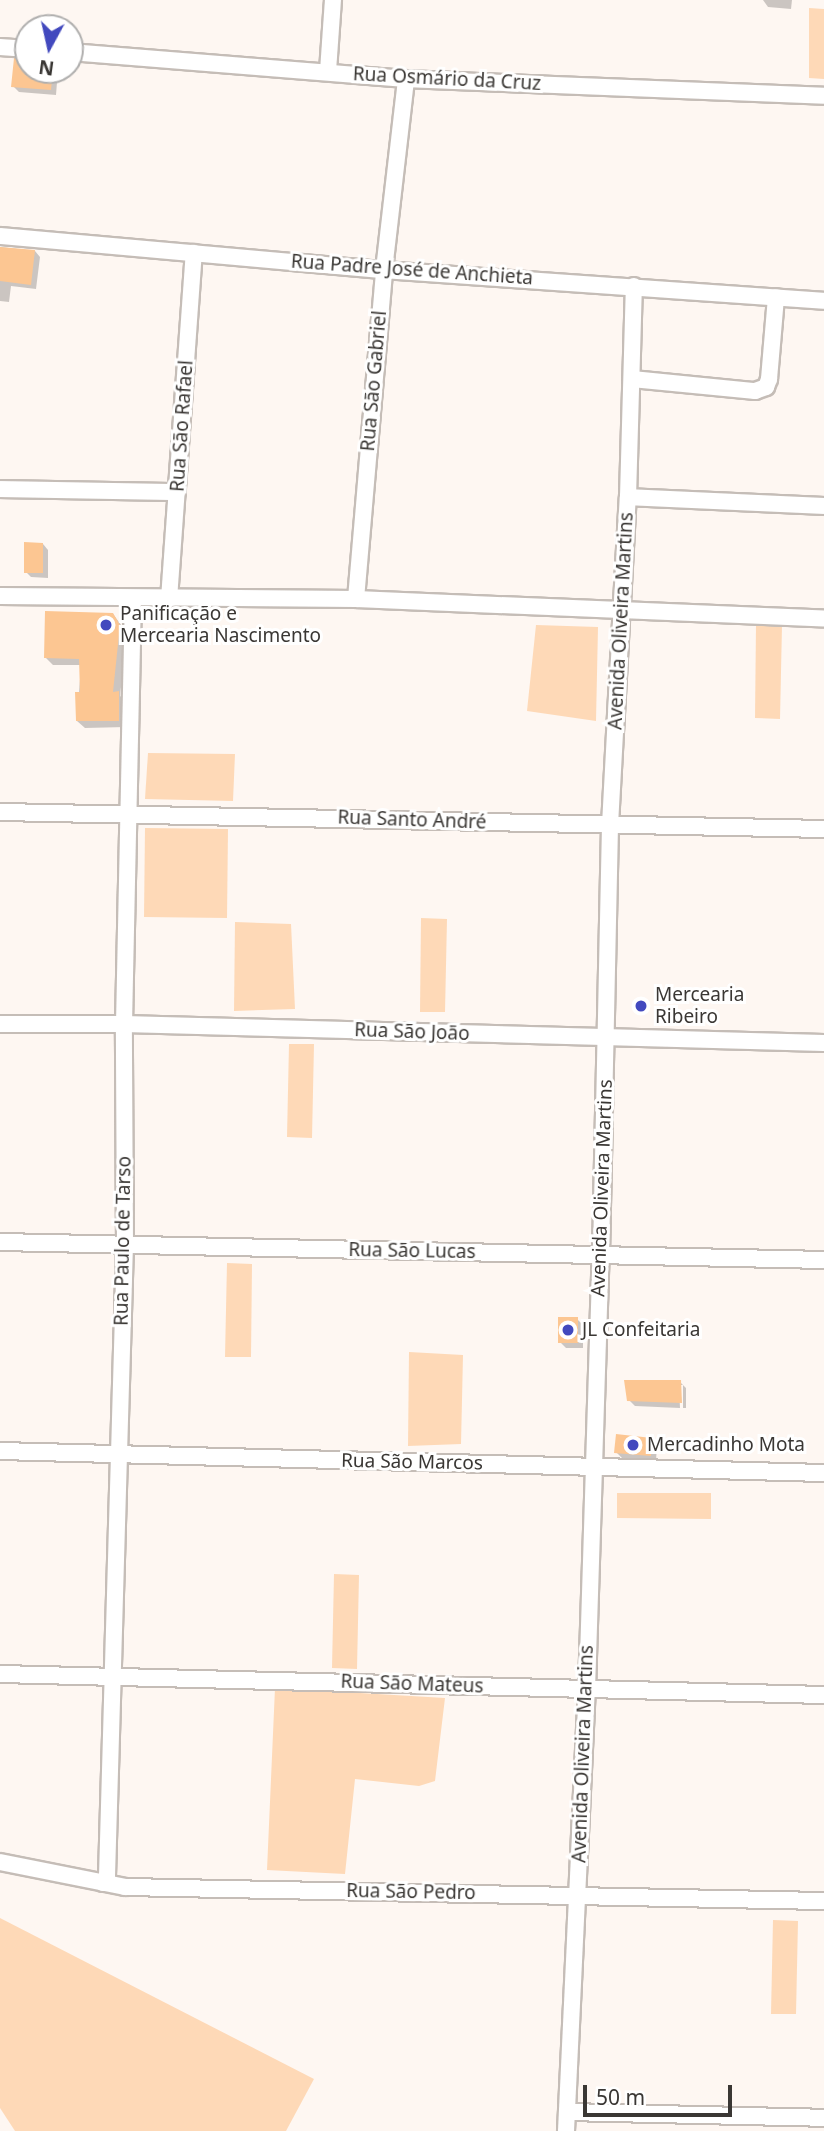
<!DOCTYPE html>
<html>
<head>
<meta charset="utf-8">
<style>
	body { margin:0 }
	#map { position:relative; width:824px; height:2131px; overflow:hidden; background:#fef7f2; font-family:"Noto Sans",sans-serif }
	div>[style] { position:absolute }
	.green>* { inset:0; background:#fed9b7 }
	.shadow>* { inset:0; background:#0003 }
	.building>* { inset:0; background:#fcc692 }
	.roads { filter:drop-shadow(2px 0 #c5bdb7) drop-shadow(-2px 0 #c5bdb7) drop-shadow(0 2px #c5bdb7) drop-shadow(0 -2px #c5bdb7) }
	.street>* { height:16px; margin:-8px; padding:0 8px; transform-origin:8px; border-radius:8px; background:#fff }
	.dots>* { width:19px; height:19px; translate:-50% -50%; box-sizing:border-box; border:4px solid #fff; border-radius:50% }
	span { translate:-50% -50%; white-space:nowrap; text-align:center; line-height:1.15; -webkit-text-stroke:6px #fff; paint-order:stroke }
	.street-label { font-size:19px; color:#3a3734 }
	.poi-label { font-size:19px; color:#3a3734 }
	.left { translate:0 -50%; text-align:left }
	.north { position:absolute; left:14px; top:14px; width:70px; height:70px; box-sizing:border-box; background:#fff; border:2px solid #b0afae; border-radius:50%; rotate:188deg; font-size:19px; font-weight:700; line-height:28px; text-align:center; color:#3a3734 }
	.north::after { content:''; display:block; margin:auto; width:24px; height:32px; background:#4249be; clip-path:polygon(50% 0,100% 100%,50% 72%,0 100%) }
	.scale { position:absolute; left:583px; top:2085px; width:149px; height:32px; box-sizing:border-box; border:4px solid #3a3734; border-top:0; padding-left:9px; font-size:21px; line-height:24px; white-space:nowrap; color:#3a3734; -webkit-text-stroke:5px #fff; paint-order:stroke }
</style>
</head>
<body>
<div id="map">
	<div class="green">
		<div style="clip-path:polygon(809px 8px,824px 9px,824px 79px,809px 78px)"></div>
		<div style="clip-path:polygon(536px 625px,598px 627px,596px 721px,527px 711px)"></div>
		<div style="clip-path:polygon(756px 625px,782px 625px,780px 719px,755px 718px)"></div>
		<div style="clip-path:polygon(148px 753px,235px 754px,233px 801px,145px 799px)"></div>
		<div style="clip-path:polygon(145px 828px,228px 829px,227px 918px,144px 917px)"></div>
		<div style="clip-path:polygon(421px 918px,447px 919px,445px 1012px,420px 1012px)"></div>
		<div style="clip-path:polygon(235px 922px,291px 924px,295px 1009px,234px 1011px)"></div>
		<div style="clip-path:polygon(289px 1044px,314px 1044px,312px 1138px,287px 1137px)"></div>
		<div style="clip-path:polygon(227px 1263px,252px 1264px,251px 1357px,225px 1357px)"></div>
		<div style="clip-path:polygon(409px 1352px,463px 1355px,461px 1444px,408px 1446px)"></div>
		<div style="clip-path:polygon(617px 1493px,711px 1493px,711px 1519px,617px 1518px)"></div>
		<div style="clip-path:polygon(334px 1574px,359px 1575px,357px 1669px,332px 1668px)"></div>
		<div style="clip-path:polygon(275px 1688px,445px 1698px,435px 1781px,419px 1786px,355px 1779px,345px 1874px,267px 1870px)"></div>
		<div style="clip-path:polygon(0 1918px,314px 2079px,286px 2131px,15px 2131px,0 2108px)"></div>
		<div style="clip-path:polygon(773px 1920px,798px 1921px,796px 2014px,771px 2014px)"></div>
	</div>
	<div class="shadow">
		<div style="clip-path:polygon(763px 0,792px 0,791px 9px,768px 7px)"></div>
		<div style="clip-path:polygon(28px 61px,28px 70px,58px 70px,56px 95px,19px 92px,13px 86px)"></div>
		<div style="clip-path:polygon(0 247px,35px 251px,40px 257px,36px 289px,11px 286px,9px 302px,0 301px)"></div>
		<div style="clip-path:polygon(43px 544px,48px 550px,48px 578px,31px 577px,26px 572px)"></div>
		<div style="clip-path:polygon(113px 614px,127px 633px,120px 696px,125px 700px,126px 727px,85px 728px,77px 721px,81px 665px,53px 665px,46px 658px)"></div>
		<div style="clip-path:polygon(577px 1319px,583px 1325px,583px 1348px,566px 1348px,560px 1342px)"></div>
		<div style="clip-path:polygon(680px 1382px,686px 1388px,686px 1408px,683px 1408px,683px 1385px,679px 1385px,680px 1408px,635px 1406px,629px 1400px)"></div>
		<div style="clip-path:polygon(652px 1439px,657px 1445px,656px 1461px,622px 1458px,616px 1452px)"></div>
	</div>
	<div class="building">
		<div style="clip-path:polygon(14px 58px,28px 59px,28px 70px,53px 70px,51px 90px,11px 87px)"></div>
		<div style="clip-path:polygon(0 247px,35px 250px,31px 285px,0 281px)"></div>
		<div style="clip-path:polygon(24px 542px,43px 543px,43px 573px,24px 573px)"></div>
		<div style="clip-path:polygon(45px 611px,113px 613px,120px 625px,113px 692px,119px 691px,119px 721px,76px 721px,75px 692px,80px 692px,79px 659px,44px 658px)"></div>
		<div style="clip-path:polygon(558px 1317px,578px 1317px,578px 1343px,558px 1343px)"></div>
		<div style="clip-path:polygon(624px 1380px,681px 1380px,682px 1403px,627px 1401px)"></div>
		<div style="clip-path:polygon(616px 1434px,652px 1438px,651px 1456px,614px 1453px)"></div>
	</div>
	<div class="roads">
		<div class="street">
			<div style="left:0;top:47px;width:28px;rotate:4deg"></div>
			<div style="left:70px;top:52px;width:337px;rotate:4.6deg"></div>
			<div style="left:406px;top:79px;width:418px;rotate:2.3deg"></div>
			<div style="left:328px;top:71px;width:71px;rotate:-86deg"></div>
			<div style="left:0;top:236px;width:386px;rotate:5.1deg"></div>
			<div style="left:384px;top:270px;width:441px;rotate:4deg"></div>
			<div style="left:632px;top:379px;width:124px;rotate:5.6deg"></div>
			<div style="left:755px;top:391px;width:12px;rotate:-20deg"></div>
			<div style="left:766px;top:387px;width:9px;rotate:-69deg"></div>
			<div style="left:769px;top:379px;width:82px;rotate:-85.1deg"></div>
			<div style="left:0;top:489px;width:177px;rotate:1deg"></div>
			<div style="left:628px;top:497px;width:196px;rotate:2.6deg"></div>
			<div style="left:0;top:596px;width:356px;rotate:0.5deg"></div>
			<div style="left:356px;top:599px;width:468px;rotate:2.4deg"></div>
			<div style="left:169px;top:599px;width:347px;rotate:-85.9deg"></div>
			<div style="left:356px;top:599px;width:330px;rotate:-85.1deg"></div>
			<div style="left:384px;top:270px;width:192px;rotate:-83.4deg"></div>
			<div style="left:0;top:812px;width:824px;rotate:1.18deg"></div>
			<div style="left:0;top:1024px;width:124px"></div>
			<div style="left:124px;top:1024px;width:700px;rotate:1.55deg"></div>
			<div style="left:0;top:1242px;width:824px;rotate:1.25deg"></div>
			<div style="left:0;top:1451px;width:824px;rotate:1.53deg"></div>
			<div style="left:0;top:1674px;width:824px;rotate:1.46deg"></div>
			<div style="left:0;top:1862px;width:127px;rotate:11.3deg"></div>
			<div style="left:125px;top:1887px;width:699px;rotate:1.15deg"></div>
			<div style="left:103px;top:1883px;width:8px;rotate:-60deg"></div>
			<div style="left:107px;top:1876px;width:631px;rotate:-88.37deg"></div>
			<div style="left:125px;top:1245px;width:221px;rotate:-90.3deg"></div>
			<div style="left:124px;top:1024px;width:425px;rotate:-88.8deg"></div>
			<div style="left:567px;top:2112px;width:257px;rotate:1.3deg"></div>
			<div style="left:566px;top:2131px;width:442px;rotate:-87.3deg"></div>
			<div style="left:587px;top:1689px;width:434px;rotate:-88.2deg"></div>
			<div style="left:601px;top:1255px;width:430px;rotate:-88.8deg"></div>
			<div style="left:610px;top:825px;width:328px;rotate:-86.9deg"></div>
			<div style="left:628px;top:497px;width:211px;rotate:-88.4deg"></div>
		</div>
	</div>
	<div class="dots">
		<div style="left:106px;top:625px;background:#4249be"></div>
		<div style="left:641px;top:1006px;background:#4249be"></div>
		<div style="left:568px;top:1330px;background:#4249be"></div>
		<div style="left:633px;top:1445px;background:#4249be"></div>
	</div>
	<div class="street-label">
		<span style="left:447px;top:79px;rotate:3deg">Rua Osmário da Cruz</span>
		<span style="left:412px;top:270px;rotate:4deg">Rua Padre José de Anchieta</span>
		<span style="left:374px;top:381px;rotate:-85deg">Rua São Gabriel</span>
		<span style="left:182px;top:426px;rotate:-86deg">Rua São Rafael</span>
		<span style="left:621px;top:621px;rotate:-87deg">Avenida Oliveira Martins</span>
		<span style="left:412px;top:820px;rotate:2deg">Rua Santo André</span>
		<span style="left:412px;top:1032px;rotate:2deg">Rua São João</span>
		<span style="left:602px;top:1188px;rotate:-88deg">Avenida Oliveira Martins</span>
		<span style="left:123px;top:1241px;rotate:-89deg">Rua Paulo de Tarso</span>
		<span style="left:412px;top:1251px;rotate:1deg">Rua São Lucas</span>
		<span style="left:412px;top:1462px;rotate:1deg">Rua São Marcos</span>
		<span style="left:412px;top:1684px;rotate:2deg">Rua São Mateus</span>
		<span style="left:583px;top:1754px;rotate:-88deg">Avenida Oliveira Martins</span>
		<span style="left:411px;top:1892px;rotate:1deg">Rua São Pedro</span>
	</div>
	<div class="poi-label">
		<span class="left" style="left:120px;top:625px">Panificação e<br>Mercearia Nascimento</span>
		<span class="left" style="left:655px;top:1006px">Mercearia<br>Ribeiro</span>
		<span class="left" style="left:582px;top:1330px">JL Confeitaria</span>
		<span class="left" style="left:647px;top:1445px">Mercadinho Mota</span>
	</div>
	<div class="north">N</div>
	<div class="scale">50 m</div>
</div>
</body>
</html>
